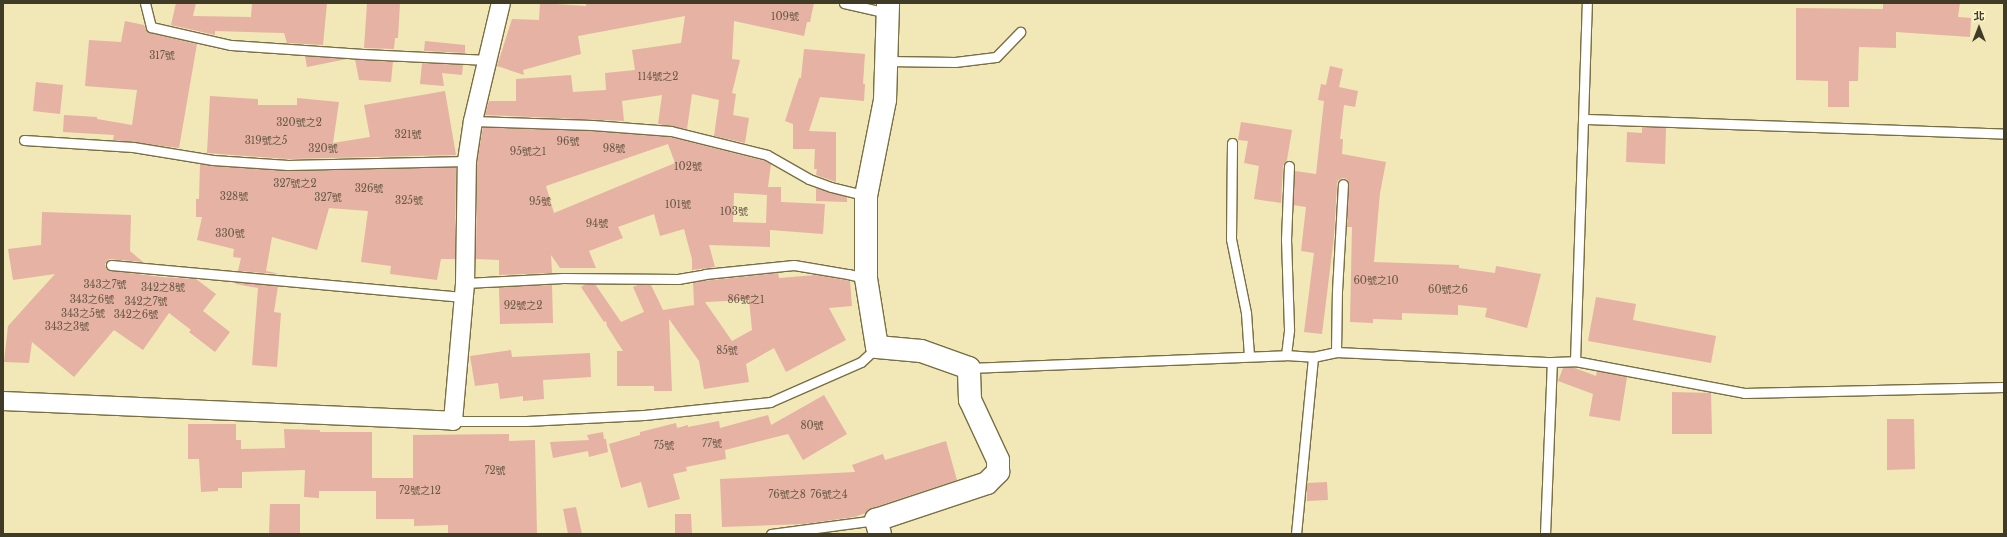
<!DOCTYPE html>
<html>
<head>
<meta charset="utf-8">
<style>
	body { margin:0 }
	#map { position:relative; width:2007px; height:537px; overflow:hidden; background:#f2e7b7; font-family:"Libre Baskerville","Noto Sans TC",serif }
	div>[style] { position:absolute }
	.building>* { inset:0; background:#e5b2a3 }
	.roads { filter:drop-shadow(1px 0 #796f43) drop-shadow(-1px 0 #796f43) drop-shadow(0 1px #796f43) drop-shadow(0 -1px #796f43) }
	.service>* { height:9px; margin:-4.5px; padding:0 4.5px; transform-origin:4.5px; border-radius:4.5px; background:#fff }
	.minor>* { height:18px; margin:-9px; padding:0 9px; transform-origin:9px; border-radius:9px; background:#fff }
	.tertiary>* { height:22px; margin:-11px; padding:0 11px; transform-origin:11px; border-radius:11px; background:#fff }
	span { translate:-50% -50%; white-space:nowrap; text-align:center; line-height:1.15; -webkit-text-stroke:3px #fdf4ce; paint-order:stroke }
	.number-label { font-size:10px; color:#685946 }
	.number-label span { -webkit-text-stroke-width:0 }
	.frame { position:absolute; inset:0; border:4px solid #3f3b27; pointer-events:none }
	.north { position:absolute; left:1959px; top:8px; width:40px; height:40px; -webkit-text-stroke:3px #fdf4ce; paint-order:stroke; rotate:0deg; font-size:11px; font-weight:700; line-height:16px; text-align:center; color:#3f3b27 }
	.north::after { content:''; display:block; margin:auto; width:14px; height:18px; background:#3f3b27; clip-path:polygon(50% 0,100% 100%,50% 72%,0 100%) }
</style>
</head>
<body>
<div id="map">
	<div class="building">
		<div style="clip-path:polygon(176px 3px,196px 3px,193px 16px,251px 17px,252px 3px,327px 3px,323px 45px,287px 43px,284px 33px,215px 31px,215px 35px,171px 25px)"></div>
		<div style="clip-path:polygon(367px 3px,400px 3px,398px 38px,395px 38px,394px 49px,364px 48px)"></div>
		<div style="clip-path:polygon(540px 3px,586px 6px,586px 3px,814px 3px,810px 22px,807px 22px,804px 36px,734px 21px,732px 59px,740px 60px,732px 93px,736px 94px,733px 115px,749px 118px,745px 143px,714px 136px,719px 100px,692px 94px,687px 129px,658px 124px,662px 95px,622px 101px,624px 121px,485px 115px,489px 101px,516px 101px,516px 79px,571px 75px,573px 92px,606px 90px,605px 73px,635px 70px,632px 50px,681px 43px,685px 16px,578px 36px,581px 54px,523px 70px,524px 75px,497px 66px,512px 19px,539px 20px)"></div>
		<div style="clip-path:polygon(1883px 3px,1960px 3px,1958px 17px,1971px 18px,1970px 37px,1896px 32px,1896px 48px,1859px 47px,1858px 81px,1849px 81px,1849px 107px,1828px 107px,1828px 81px,1796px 80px,1796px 8px,1883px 9px)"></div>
		<div style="clip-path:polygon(125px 21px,144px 25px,147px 31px,150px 33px,197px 44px,179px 148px,113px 140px,114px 135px,63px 132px,64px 115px,97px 117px,97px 119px,132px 125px,137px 90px,85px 86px,89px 40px,121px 42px)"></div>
		<div style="clip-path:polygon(425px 41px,465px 45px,465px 53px,424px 51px)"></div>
		<div style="clip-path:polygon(804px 49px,865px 54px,863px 84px,865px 84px,864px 101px,820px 97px,809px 131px,836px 132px,836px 182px,816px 175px,817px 169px,814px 169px,815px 149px,793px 149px,793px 124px,785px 121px,799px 78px,801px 78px)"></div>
		<div style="clip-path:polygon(305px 56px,347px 59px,307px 67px)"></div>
		<div style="clip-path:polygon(355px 59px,393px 61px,391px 82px,359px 80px)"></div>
		<div style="clip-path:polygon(422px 63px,463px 65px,462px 75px,442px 73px,444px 86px,420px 84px)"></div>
		<div style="clip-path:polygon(1330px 66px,1343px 69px,1339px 87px,1358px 91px,1355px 107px,1344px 105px,1340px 139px,1343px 139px,1342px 154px,1386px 162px,1380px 193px,1374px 262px,1459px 265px,1459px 268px,1495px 273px,1496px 266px,1541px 274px,1527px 328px,1485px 317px,1487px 308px,1458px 305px,1458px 315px,1402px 313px,1402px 320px,1373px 319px,1373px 323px,1350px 322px,1352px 227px,1347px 227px,1349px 184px,1347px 179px,1343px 178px,1338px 180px,1337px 184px,1334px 237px,1322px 334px,1304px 332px,1314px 253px,1301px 251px,1306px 207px,1293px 205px,1295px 171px,1316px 174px,1324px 101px,1318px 100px,1321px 84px,1326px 85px)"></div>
		<div style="clip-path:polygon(36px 82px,63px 85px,60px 114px,33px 111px)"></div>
		<div style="clip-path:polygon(445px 91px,456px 155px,288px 159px,207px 153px,210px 96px,258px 99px,258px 105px,297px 105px,297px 98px,339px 102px,333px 143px,370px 137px,364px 105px)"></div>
		<div style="clip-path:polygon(1241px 122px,1292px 130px,1287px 160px,1283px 166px,1281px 203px,1254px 199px,1259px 166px,1244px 163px,1248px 141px,1238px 140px)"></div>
		<div style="clip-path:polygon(evenodd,483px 127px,592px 131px,670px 137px,765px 161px,771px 164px,768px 187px,781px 187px,781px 202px,825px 204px,823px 234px,770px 230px,770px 247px,709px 245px,715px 267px,692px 270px,692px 259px,684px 229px,660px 236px,654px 214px,618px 227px,623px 238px,589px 251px,596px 268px,560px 268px,551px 255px,552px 273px,499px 275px,499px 260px,476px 259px,477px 162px,483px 127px,668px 144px,675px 163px,554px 213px,546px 186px,668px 144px,483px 127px,734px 193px,767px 195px,766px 223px,733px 222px,734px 193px)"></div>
		<div style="clip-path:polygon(1642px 127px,1666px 128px,1665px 164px,1626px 162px,1627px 132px,1642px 133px)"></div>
		<div style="clip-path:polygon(200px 164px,288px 171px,456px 167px,455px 259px,441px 259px,437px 280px,390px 274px,391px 266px,361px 262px,368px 211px,329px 208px,317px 250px,272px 237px,266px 271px,280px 274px,238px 271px,241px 258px,233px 257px,234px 249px,197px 240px,202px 217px,196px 217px,196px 199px,199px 199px)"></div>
		<div style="clip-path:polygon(816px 188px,847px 197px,847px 202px,816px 201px)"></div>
		<div style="clip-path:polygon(42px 212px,131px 215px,130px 251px,143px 262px,109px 259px,105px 264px,107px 270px,161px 277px,196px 279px,216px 294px,203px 311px,230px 332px,215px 352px,189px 332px,191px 330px,169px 313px,143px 350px,114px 330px,74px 377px,32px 342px,29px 363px,4px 362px,8px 326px,55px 274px,13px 280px,8px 249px,41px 245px)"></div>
		<div style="clip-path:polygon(evenodd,778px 273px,779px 278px,816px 275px,850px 281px,852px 306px,829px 308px,846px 340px,786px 372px,774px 348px,746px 364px,749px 382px,704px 389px,699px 361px,669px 319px,672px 391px,654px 391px,654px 386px,617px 386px,617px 351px,623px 351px,607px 326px,606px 321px,604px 322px,581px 287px,586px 284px,595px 284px,621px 322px,644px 312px,633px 287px,638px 285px,651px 285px,663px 310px,694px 305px,693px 282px,778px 273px,749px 300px,752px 330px,732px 341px,705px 302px,749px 300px)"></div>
		<div style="clip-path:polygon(236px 282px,278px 286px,274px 312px,281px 313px,277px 367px,252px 365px,258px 288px,236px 284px)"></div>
		<div style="clip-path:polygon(552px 285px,553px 323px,500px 324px,499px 287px)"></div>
		<div style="clip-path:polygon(1596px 297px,1636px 304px,1633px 320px,1716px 336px,1711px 363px,1588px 341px)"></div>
		<div style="clip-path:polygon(511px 350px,512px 357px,590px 353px,591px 377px,543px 380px,544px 399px,523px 401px,523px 396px,500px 399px,498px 383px,475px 386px,470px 356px)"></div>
		<div style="clip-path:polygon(1572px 367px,1596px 376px,1597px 371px,1627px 377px,1620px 421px,1589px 416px,1593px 394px,1558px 381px,1563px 368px)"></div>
		<div style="clip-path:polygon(1672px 392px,1711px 393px,1712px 434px,1672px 434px)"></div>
		<div style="clip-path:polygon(824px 395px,847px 434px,803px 460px,788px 434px,725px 450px,726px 459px,686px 467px,687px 471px,673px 474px,680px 499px,648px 508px,641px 482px,621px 488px,609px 444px,640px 435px,640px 432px,676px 423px,677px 428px,688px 425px,688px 427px,719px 421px,720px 428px,768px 415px,771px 425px)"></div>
		<div style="clip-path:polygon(1887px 419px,1914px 419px,1915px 469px,1887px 470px)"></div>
		<div style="clip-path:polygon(188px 424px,236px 424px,236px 440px,241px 440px,241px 449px,285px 448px,284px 429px,320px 430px,320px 432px,372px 432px,372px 478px,413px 478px,413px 435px,509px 434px,509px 441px,535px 440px,537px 534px,448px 534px,448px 525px,414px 526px,414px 519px,376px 519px,376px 491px,319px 491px,319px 498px,304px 497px,305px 470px,242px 472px,242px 488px,218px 488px,218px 491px,201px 492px,199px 459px,188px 459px)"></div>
		<div style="clip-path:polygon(603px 432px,604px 439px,606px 439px,608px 452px,589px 457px,588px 451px,553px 458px,550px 442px,589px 440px,587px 435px)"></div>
		<div style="clip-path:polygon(946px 441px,957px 480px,872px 508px,866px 513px,854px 517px,804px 524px,722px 527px,720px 479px,855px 472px,852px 465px,883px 454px,885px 460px)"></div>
		<div style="clip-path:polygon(1327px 482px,1328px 500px,1307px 501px,1307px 483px)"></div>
		<div style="clip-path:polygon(270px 504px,300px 504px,300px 534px,269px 534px)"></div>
		<div style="clip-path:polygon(576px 507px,582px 534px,568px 534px,563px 509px)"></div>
		<div style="clip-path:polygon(675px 514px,691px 514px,692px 534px,675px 534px)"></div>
	</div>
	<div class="roads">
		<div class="service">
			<div style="left:145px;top:3px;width:25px;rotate:76deg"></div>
			<div style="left:151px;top:27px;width:82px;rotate:12.7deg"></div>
			<div style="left:231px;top:45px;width:132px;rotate:3.9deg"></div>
			<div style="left:363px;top:54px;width:125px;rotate:2.7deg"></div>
			<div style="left:844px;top:3px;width:44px;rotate:13.1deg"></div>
			<div style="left:886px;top:61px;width:69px;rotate:0.8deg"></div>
			<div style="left:955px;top:62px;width:41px;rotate:-7deg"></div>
			<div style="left:996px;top:57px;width:35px;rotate:-46deg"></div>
			<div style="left:1584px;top:119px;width:420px;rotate:2deg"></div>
			<div style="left:473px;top:121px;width:119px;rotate:1.9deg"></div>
			<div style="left:592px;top:125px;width:79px;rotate:4.3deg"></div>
			<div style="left:671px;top:131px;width:99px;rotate:14deg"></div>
			<div style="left:767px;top:155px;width:48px;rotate:29.7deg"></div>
			<div style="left:809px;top:179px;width:23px;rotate:20deg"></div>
			<div style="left:831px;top:187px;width:36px;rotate:14deg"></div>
			<div style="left:24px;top:140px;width:109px;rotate:3.7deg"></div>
			<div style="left:133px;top:147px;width:81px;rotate:9.2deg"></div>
			<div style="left:213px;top:160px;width:75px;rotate:3.8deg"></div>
			<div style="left:288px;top:165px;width:179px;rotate:-1.3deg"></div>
			<div style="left:1232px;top:143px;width:96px;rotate:90.6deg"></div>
			<div style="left:1231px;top:239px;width:76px;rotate:78.5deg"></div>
			<div style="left:1246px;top:313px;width:43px;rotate:86deg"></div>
			<div style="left:111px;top:265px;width:353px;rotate:5.2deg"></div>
			<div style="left:465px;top:283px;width:98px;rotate:-2.9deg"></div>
			<div style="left:563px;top:278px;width:115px;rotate:0.5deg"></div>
			<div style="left:678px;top:279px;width:27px;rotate:-10deg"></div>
			<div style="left:705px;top:274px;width:89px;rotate:-5.8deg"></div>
			<div style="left:794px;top:265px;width:55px;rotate:9.5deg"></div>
			<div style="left:848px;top:274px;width:18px;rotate:13deg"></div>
			<div style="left:1336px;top:352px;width:61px;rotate:-89.1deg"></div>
			<div style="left:1337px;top:291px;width:107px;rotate:-86.8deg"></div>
			<div style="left:1286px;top:355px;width:26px;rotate:-83deg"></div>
			<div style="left:1289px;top:329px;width:89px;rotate:-91.9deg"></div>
			<div style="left:1286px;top:240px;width:74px;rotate:-87.7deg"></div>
			<div style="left:1575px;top:361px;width:358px;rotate:-88.1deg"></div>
			<div style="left:969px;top:368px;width:317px;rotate:-2.3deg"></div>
			<div style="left:1286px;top:355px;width:27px;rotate:4deg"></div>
			<div style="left:1313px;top:357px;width:24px;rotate:-12deg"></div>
			<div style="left:1336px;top:352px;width:216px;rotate:2.7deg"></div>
			<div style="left:1552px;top:362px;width:23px;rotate:-2deg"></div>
			<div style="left:1575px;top:361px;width:172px;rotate:10.7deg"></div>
			<div style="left:1744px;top:393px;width:260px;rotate:-1.3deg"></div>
			<div style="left:453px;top:421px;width:73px"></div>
			<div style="left:526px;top:421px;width:118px;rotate:-2.9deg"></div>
			<div style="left:644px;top:415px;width:127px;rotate:-5.9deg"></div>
			<div style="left:770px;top:402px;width:99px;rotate:-23.7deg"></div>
			<div style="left:861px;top:362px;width:22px;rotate:-43deg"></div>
			<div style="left:771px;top:534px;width:106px;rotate:-7.6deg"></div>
			<div style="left:1296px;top:534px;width:178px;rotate:-84.5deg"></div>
			<div style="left:1545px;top:534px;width:172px;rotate:-87.7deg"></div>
		</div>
		<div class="minor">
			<div style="left:3px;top:401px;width:450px;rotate:2.5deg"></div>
			<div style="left:453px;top:421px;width:139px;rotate:-85deg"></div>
			<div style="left:465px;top:283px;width:122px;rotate:-89.1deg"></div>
			<div style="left:467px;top:161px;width:40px;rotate:-81.5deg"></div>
			<div style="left:473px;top:121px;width:121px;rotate:-76.7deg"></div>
		</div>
		<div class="tertiary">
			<div style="left:880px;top:534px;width:15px;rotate:-106deg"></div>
			<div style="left:876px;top:520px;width:117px;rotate:-18.4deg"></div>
			<div style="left:987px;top:483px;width:16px;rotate:-45deg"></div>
			<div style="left:998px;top:472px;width:12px;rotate:-90deg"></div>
			<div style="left:998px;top:460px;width:66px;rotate:-115deg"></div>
			<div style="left:970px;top:400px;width:32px;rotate:-92deg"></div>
			<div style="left:969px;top:368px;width:51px;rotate:-160.5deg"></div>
			<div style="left:921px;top:351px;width:44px;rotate:-174.8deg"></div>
			<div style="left:877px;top:347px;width:70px;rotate:-99.1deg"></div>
			<div style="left:866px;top:278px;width:82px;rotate:-90deg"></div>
			<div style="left:866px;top:196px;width:98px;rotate:-78.8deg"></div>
			<div style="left:885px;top:100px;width:97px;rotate:-88.2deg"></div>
		</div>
	</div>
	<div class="number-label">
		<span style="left:785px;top:17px">109號</span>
		<span style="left:162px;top:56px">317號</span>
		<span style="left:658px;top:77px">114號之2</span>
		<span style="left:299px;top:123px">320號之2</span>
		<span style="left:408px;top:135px">321號</span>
		<span style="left:266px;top:141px">319號之5</span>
		<span style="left:568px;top:142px">96號</span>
		<span style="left:323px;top:149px">320號</span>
		<span style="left:614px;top:149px">98號</span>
		<span style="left:528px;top:152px">95號之1</span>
		<span style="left:688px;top:167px">102號</span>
		<span style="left:295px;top:184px">327號之2</span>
		<span style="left:369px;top:189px">326號</span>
		<span style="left:234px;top:197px">328號</span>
		<span style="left:328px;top:198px">327號</span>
		<span style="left:409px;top:201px">325號</span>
		<span style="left:540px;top:202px">95號</span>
		<span style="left:678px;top:205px">101號</span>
		<span style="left:734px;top:212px">103號</span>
		<span style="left:597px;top:224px">94號</span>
		<span style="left:230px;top:234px">330號</span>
		<span style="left:1376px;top:281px">60號之10</span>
		<span style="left:105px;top:285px">343之7號</span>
		<span style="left:163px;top:288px">342之8號</span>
		<span style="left:1448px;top:290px">60號之6</span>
		<span style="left:92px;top:300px">343之6號</span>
		<span style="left:746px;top:300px">86號之1</span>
		<span style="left:146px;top:302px">342之7號</span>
		<span style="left:523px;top:306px">92號之2</span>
		<span style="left:83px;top:314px">343之5號</span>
		<span style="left:136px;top:315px">342之6號</span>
		<span style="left:67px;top:327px">343之3號</span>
		<span style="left:727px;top:351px">85號</span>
		<span style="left:812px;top:426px">80號</span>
		<span style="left:712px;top:444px">77號</span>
		<span style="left:664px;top:446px">75號</span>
		<span style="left:495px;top:471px">72號</span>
		<span style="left:420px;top:491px">72號之12</span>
		<span style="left:787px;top:495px">76號之8</span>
		<span style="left:829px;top:495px">76號之4</span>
	</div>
	<div class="frame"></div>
	<div class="north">北</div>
</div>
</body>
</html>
